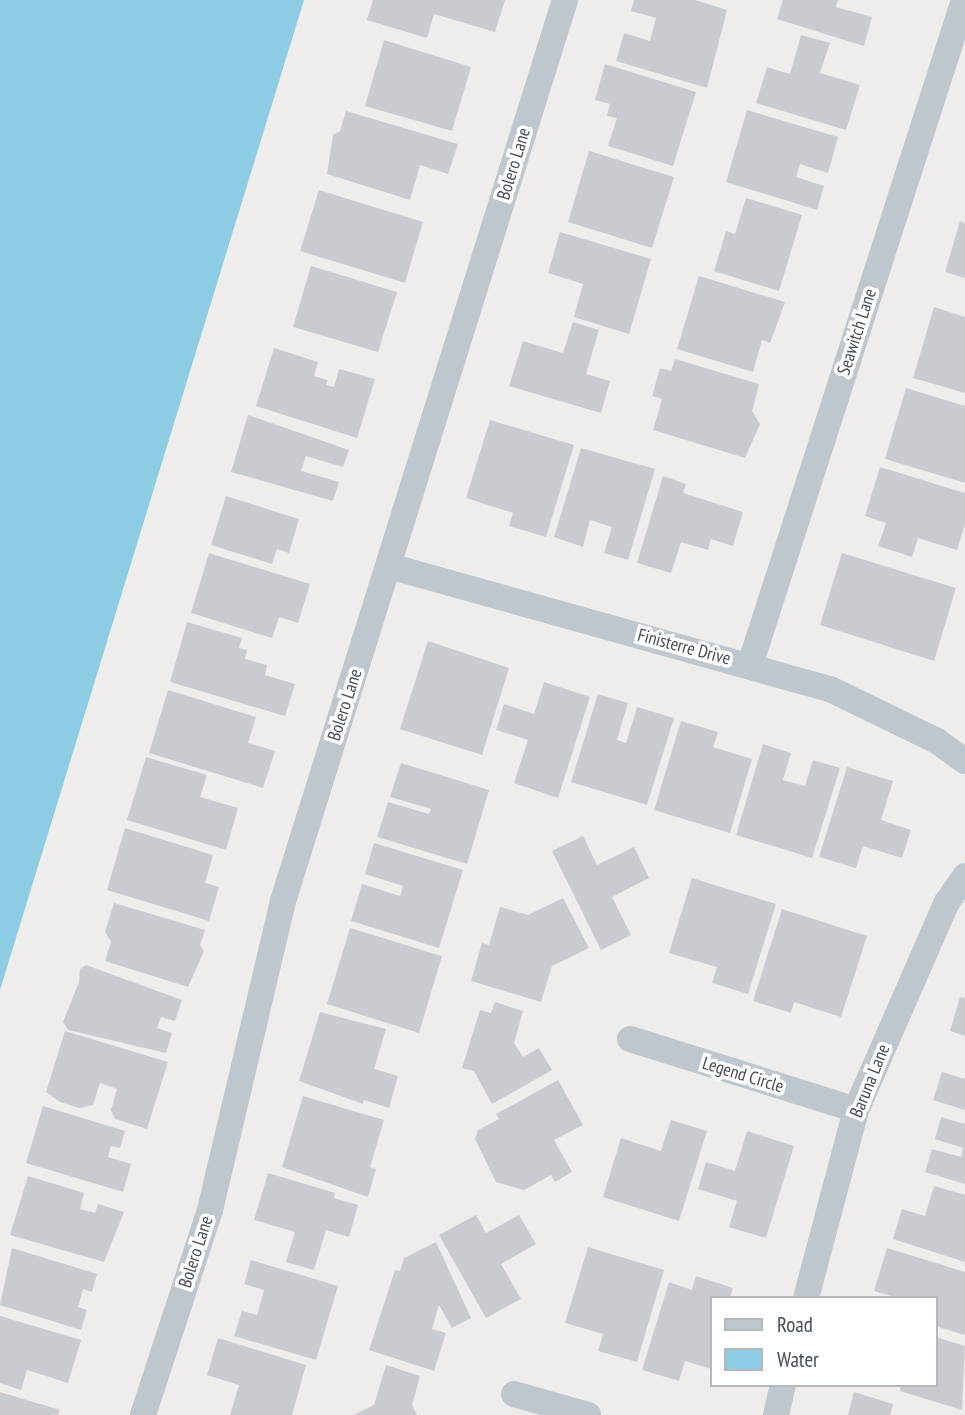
<!DOCTYPE html>
<html>
<head>
<meta charset="utf-8">
<style>
	body { margin:0 }
	#map { position:relative; width:965px; height:1415px; overflow:hidden; background:#efecec; font-family:"PT Sans Narrow",sans-serif }
	div>[style] { position:absolute }
	.water>* { inset:0; background:#8dcde4 }
	.building>* { inset:0; background:#cacbd1 }
	.street>* { height:26px; margin:-13px; padding:0 13px; transform-origin:13px; border-radius:13px; background:#bec6ce }
	span { translate:-50% -50%; white-space:nowrap; text-align:center; line-height:1.15; -webkit-text-stroke:7px #fff; paint-order:stroke }
	.street-label { font-size:18px; color:#464f58 }
	.legend { position:absolute; left:710px; top:1296px; width:228px; height:91px; box-sizing:border-box; background:#fff; border:2px solid #b5b9bc; margin:0; padding:9px 12px; list-style:none; font-size:21px; color:#464f58 }
	.legend li { display:flex; align-items:center; gap:14px; height:35px }
	.legend b { width:35px; border:2px solid #b5b9bc }
</style>
</head>
<body>
<div id="map">
	<div class="water">
		<div style="clip-path:polygon(0 0,304px 0,0 990px)"></div>
	</div>
	<div class="building">
		<div style="clip-path:polygon(373px 0,505px 0,495px 32px,434px 14px,427px 38px,367px 20px)"></div>
		<div style="clip-path:polygon(634px 0,695px 0,727px 10px,707px 88px,616px 61px,624px 33px,650px 41px,656px 18px,631px 11px)"></div>
		<div style="clip-path:polygon(783px 0,838px 0,836px 7px,872px 17px,864px 46px,777px 19px)"></div>
		<div style="clip-path:polygon(801px 35px,830px 43px,820px 73px,860px 85px,846px 130px,756px 103px,767px 67px,790px 74px)"></div>
		<div style="clip-path:polygon(384px 40px,471px 67px,452px 131px,365px 106px)"></div>
		<div style="clip-path:polygon(605px 64px,696px 92px,673px 166px,608px 146px,617px 118px,607px 116px,610px 104px,595px 100px)"></div>
		<div style="clip-path:polygon(747px 110px,838px 137px,828px 173px,800px 164px,796px 177px,824px 186px,817px 210px,726px 182px)"></div>
		<div style="clip-path:polygon(346px 111px,458px 144px,448px 174px,420px 165px,410px 200px,327px 174px,333px 135px,340px 131px)"></div>
		<div style="clip-path:polygon(589px 151px,674px 177px,652px 248px,568px 222px)"></div>
		<div style="clip-path:polygon(319px 190px,423px 222px,405px 283px,300px 251px)"></div>
		<div style="clip-path:polygon(746px 198px,802px 215px,779px 291px,714px 271px,726px 231px,735px 234px)"></div>
		<div style="clip-path:polygon(960px 221px,965px 223px,965px 278px,945px 272px)"></div>
		<div style="clip-path:polygon(560px 232px,651px 259px,629px 334px,574px 317px,583px 284px,548px 273px)"></div>
		<div style="clip-path:polygon(311px 266px,397px 292px,378px 352px,293px 327px)"></div>
		<div style="clip-path:polygon(699px 276px,785px 302px,770px 343px,762px 340px,753px 372px,677px 349px)"></div>
		<div style="clip-path:polygon(934px 307px,965px 317px,965px 393px,913px 378px)"></div>
		<div style="clip-path:polygon(573px 322px,599px 330px,586px 374px,610px 381px,601px 413px,509px 386px,523px 341px,563px 353px)"></div>
		<div style="clip-path:polygon(274px 348px,318px 362px,314px 376px,328px 380px,326px 385px,334px 387px,339px 369px,375px 379px,357px 438px,256px 406px)"></div>
		<div style="clip-path:polygon(675px 359px,759px 384px,752px 411px,760px 424px,745px 458px,653px 430px,662px 399px,652px 396px,660px 368px,671px 371px)"></div>
		<div style="clip-path:polygon(906px 388px,965px 406px,965px 483px,885px 459px)"></div>
		<div style="clip-path:polygon(248px 415px,349px 450px,343px 467px,306px 456px,301px 471px,339px 482px,333px 501px,231px 472px)"></div>
		<div style="clip-path:polygon(490px 420px,574px 445px,546px 537px,509px 526px,513px 513px,466px 498px)"></div>
		<div style="clip-path:polygon(581px 448px,655px 469px,628px 560px,604px 553px,612px 527px,590px 520px,583px 547px,554px 537px)"></div>
		<div style="clip-path:polygon(880px 467px,965px 493px,965px 524px,957px 550px,918px 538px,912px 557px,878px 546px,886px 523px,865px 516px)"></div>
		<div style="clip-path:polygon(663px 476px,686px 484px,683px 493px,743px 512px,733px 546px,711px 539px,708px 550px,681px 542px,671px 573px,637px 563px)"></div>
		<div style="clip-path:polygon(226px 496px,299px 519px,289px 553px,277px 549px,272px 564px,211px 545px)"></div>
		<div style="clip-path:polygon(209px 553px,310px 584px,298px 623px,279px 617px,272px 638px,191px 613px)"></div>
		<div style="clip-path:polygon(842px 553px,956px 588px,934px 661px,820px 625px)"></div>
		<div style="clip-path:polygon(187px 622px,242px 638px,239px 648px,247px 650px,245px 659px,267px 665px,265px 675px,295px 684px,285px 716px,170px 682px)"></div>
		<div style="clip-path:polygon(428px 641px,509px 668px,482px 755px,400px 729px)"></div>
		<div style="clip-path:polygon(544px 682px,590px 697px,558px 798px,514px 783px,528px 740px,496px 730px,504px 704px,534px 714px)"></div>
		<div style="clip-path:polygon(168px 690px,256px 717px,248px 743px,275px 751px,263px 788px,149px 753px)"></div>
		<div style="clip-path:polygon(598px 694px,628px 703px,617px 740px,626px 743px,637px 707px,674px 718px,647px 805px,571px 782px)"></div>
		<div style="clip-path:polygon(681px 721px,718px 732px,713px 747px,752px 759px,730px 833px,654px 810px)"></div>
		<div style="clip-path:polygon(763px 744px,791px 753px,783px 780px,805px 786px,813px 760px,840px 768px,812px 858px,736px 835px)"></div>
		<div style="clip-path:polygon(146px 757px,207px 775px,200px 797px,238px 808px,226px 850px,127px 820px)"></div>
		<div style="clip-path:polygon(401px 763px,489px 790px,467px 864px,377px 837px,388px 802px,429px 814px,431px 809px,390px 797px)"></div>
		<div style="clip-path:polygon(847px 767px,893px 781px,881px 820px,911px 830px,902px 858px,863px 846px,856px 868px,819px 857px)"></div>
		<div style="clip-path:polygon(125px 828px,213px 855px,205px 883px,219px 887px,209px 921px,107px 890px)"></div>
		<div style="clip-path:polygon(583px 836px,597px 865px,634px 847px,649px 878px,612px 897px,631px 935px,601px 950px,552px 851px)"></div>
		<div style="clip-path:polygon(374px 843px,463px 870px,439px 948px,351px 921px,362px 884px,400px 896px,403px 886px,365px 874px)"></div>
		<div style="clip-path:polygon(692px 878px,776px 904px,748px 994px,712px 983px,717px 967px,669px 953px)"></div>
		<div style="clip-path:polygon(563px 898px,589px 948px,552px 966px,541px 1002px,471px 981px,482px 943px,489px 945px,500px 907px,528px 915px)"></div>
		<div style="clip-path:polygon(114px 903px,205px 930px,200px 945px,204px 951px,188px 987px,105px 961px,111px 942px,105px 932px)"></div>
		<div style="clip-path:polygon(782px 909px,867px 936px,841px 1017px,794px 1002px,791px 1013px,753px 1001px)"></div>
		<div style="clip-path:polygon(350px 928px,442px 956px,419px 1033px,327px 1004px)"></div>
		<div style="clip-path:polygon(86px 965px,182px 1000px,175px 1021px,161px 1017px,157px 1028px,172px 1033px,166px 1053px,68px 1030px,63px 1022px,79px 982px,80px 969px)"></div>
		<div style="clip-path:polygon(960px 997px,965px 998px,965px 1036px,950px 1031px)"></div>
		<div style="clip-path:polygon(495px 1002px,523px 1011px,514px 1043px,523px 1057px,539px 1048px,552px 1070px,492px 1104px,474px 1071px,462px 1068px,480px 1010px,491px 1013px)"></div>
		<div style="clip-path:polygon(320px 1012px,386px 1029px,374px 1069px,398px 1076px,389px 1108px,364px 1100px,363px 1104px,299px 1081px)"></div>
		<div style="clip-path:polygon(65px 1031px,168px 1062px,147px 1129px,115px 1119px,111px 1110px,117px 1089px,100px 1083px,93px 1105px,80px 1108px,60px 1102px,46px 1092px)"></div>
		<div style="clip-path:polygon(942px 1072px,965px 1079px,965px 1110px,933px 1100px)"></div>
		<div style="clip-path:polygon(558px 1080px,583px 1125px,554px 1140px,572px 1172px,555px 1182px,551px 1175px,524px 1190px,496px 1182px,475px 1139px,478px 1130px,499px 1119px,496px 1114px)"></div>
		<div style="clip-path:polygon(303px 1096px,384px 1120px,370px 1167px,376px 1169px,368px 1197px,282px 1167px)"></div>
		<div style="clip-path:polygon(43px 1106px,125px 1131px,120px 1148px,111px 1146px,108px 1157px,131px 1164px,123px 1192px,26px 1163px)"></div>
		<div style="clip-path:polygon(941px 1117px,965px 1124px,965px 1184px,925px 1172px,932px 1149px,961px 1157px,963px 1148px,935px 1139px)"></div>
		<div style="clip-path:polygon(671px 1120px,707px 1131px,679px 1221px,603px 1197px,621px 1138px,661px 1151px)"></div>
		<div style="clip-path:polygon(747px 1131px,794px 1146px,766px 1238px,729px 1227px,737px 1201px,698px 1189px,706px 1162px,735px 1171px)"></div>
		<div style="clip-path:polygon(268px 1173px,335px 1193px,334px 1198px,358px 1205px,349px 1237px,326px 1230px,314px 1270px,286px 1262px,295px 1232px,254px 1220px)"></div>
		<div style="clip-path:polygon(28px 1176px,84px 1193px,80px 1209px,95px 1213px,98px 1204px,124px 1212px,104px 1262px,10px 1235px)"></div>
		<div style="clip-path:polygon(934px 1186px,965px 1195px,965px 1262px,893px 1239px,902px 1209px,925px 1216px)"></div>
		<div style="clip-path:polygon(476px 1215px,486px 1233px,519px 1215px,536px 1244px,501px 1264px,521px 1299px,486px 1318px,439px 1235px)"></div>
		<div style="clip-path:polygon(436px 1242px,471px 1318px,452px 1328px,439px 1305px,432px 1329px,446px 1333px,434px 1371px,369px 1350px,395px 1270px,400px 1271px,404px 1258px)"></div>
		<div style="clip-path:polygon(588px 1247px,664px 1270px,637px 1362px,598px 1351px,603px 1334px,565px 1323px)"></div>
		<div style="clip-path:polygon(12px 1248px,97px 1274px,92px 1292px,83px 1289px,78px 1307px,87px 1310px,81px 1330px,0 1305px)"></div>
		<div style="clip-path:polygon(887px 1248px,965px 1272px,965px 1335px,935px 1326px,935px 1298px,898px 1298px,874px 1291px)"></div>
		<div style="clip-path:polygon(251px 1260px,338px 1286px,316px 1360px,234px 1336px,242px 1311px,257px 1315px,264px 1290px,244px 1284px)"></div>
		<div style="clip-path:polygon(696px 1276px,733px 1288px,730px 1298px,711px 1298px,711px 1369px,685px 1361px,679px 1381px,642px 1370px,669px 1282px,692px 1290px)"></div>
		<div style="clip-path:polygon(0 1316px,81px 1340px,68px 1383px,27px 1370px,21px 1390px,0 1383px)"></div>
		<div style="clip-path:polygon(935px 1337px,965px 1346px,962px 1410px,900px 1391px,901px 1385px,935px 1385px)"></div>
		<div style="clip-path:polygon(218px 1338px,306px 1365px,292px 1415px,230px 1415px,239px 1385px,207px 1375px)"></div>
		<div style="clip-path:polygon(386px 1365px,420px 1376px,412px 1405px,417px 1415px,354px 1415px,374px 1405px)"></div>
		<div style="clip-path:polygon(0 1392px,60px 1410px,58px 1415px,0 1415px)"></div>
		<div style="clip-path:polygon(854px 1392px,893px 1404px,890px 1415px,848px 1415px)"></div>
	</div>
	<div class="street">
		<div style="left:389px;top:566px;width:458px;rotate:15.6deg"></div>
		<div style="left:830px;top:689px;width:119px;rotate:25.9deg"></div>
		<div style="left:937px;top:741px;width:34px;rotate:36deg"></div>
		<div style="left:750px;top:665px;width:699px;rotate:-72.16deg"></div>
		<div style="left:630px;top:1039px;width:237px;rotate:17.4deg"></div>
		<div style="left:806px;top:1298px;width:195px;rotate:-75.1deg"></div>
		<div style="left:856px;top:1110px;width:227px;rotate:-66.4deg"></div>
		<div style="left:947px;top:902px;width:32px;rotate:-55deg"></div>
		<div style="left:514px;top:1394px;width:77px;rotate:15.8deg"></div>
		<div style="left:143px;top:1415px;width:216px;rotate:-71.9deg"></div>
		<div style="left:210px;top:1210px;width:318px;rotate:-76.7deg"></div>
		<div style="left:283px;top:901px;width:944px;rotate:-72.62deg"></div>
		<div style="left:776px;top:1415px;width:31px;rotate:-77deg"></div>
	</div>
	<div class="street-label">
		<span style="left:514px;top:164px;rotate:-73deg">Bolero Lane</span>
		<span style="left:857px;top:332px;rotate:-72deg">Seawitch Lane</span>
		<span style="left:684px;top:647px;rotate:15deg">Finisterre Drive</span>
		<span style="left:345px;top:705px;rotate:-72deg">Bolero Lane</span>
		<span style="left:743px;top:1075px;rotate:17deg">Legend Circle</span>
		<span style="left:870px;top:1081px;rotate:-68deg">Baruna Lane</span>
		<span style="left:196px;top:1252px;rotate:-72deg">Bolero Lane</span>
	</div>
	<ul class="legend">
	<li><b style="height:9px;background:#bec6ce"></b>Road</li>
	<li><b style="height:19px;background:#8dcde4"></b>Water</li>
	</ul>
</div>
</body>
</html>
